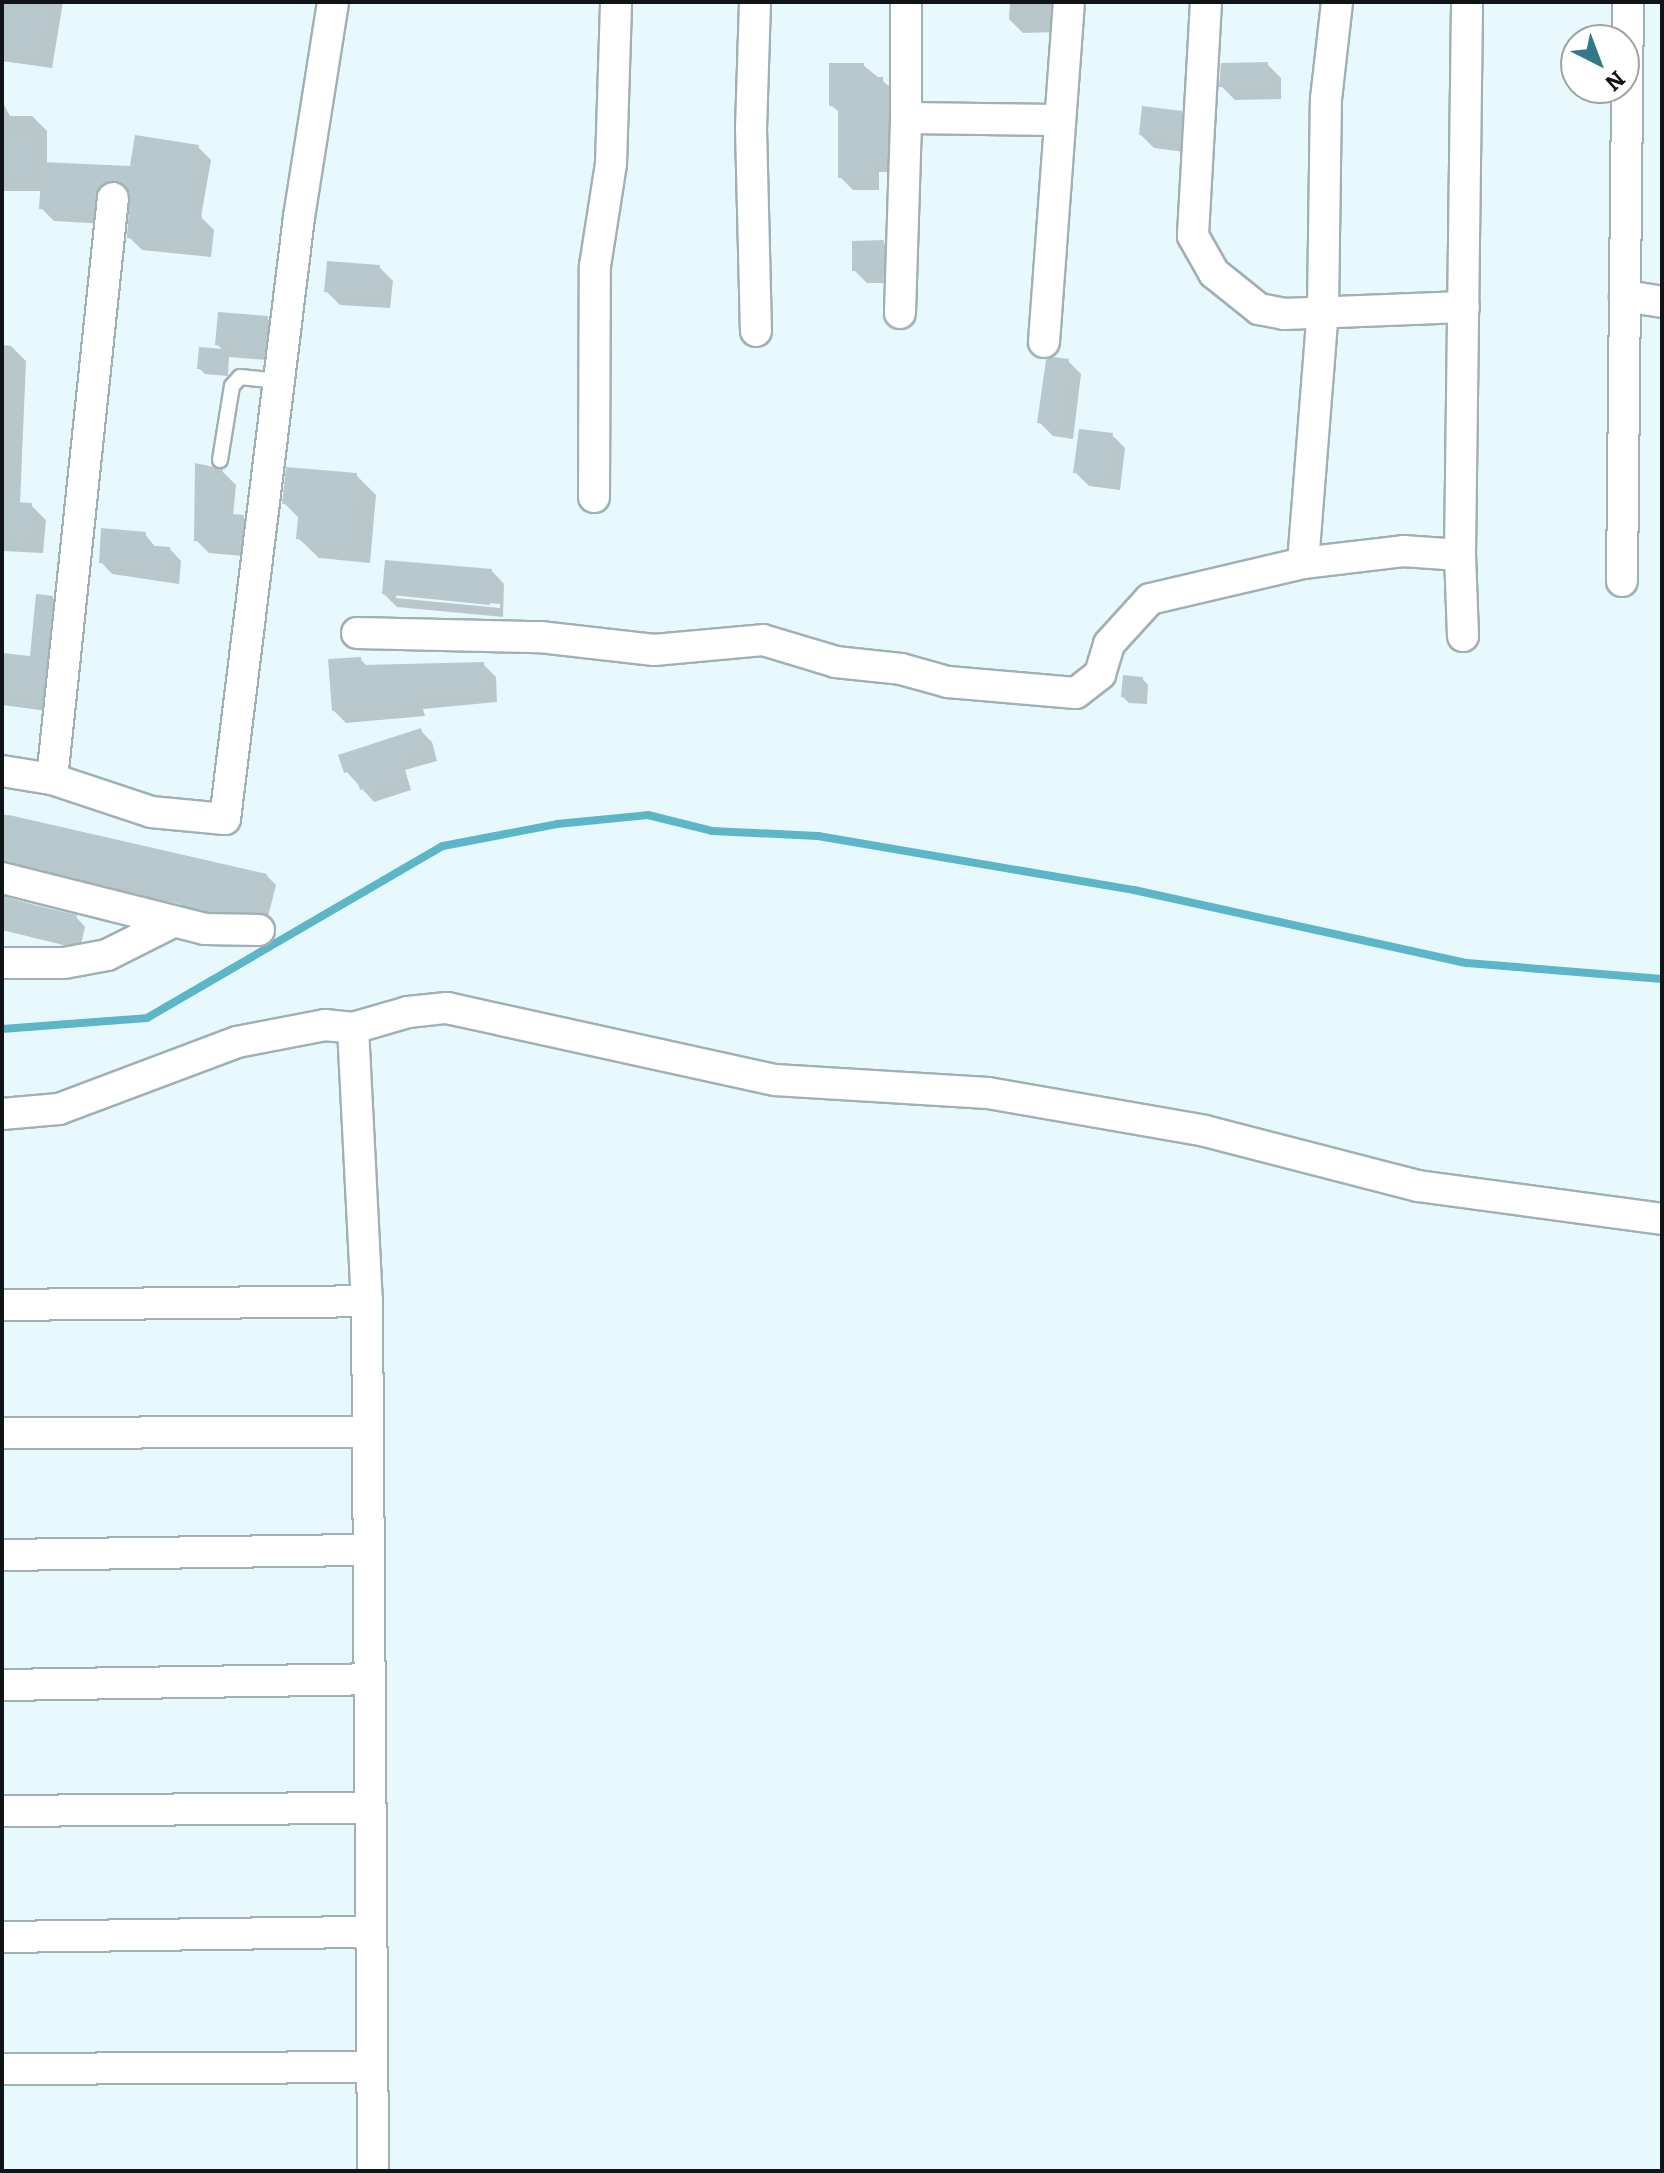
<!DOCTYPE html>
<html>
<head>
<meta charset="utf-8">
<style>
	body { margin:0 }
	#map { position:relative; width:1664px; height:2173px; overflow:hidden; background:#e8f9fd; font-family:Bitter,serif }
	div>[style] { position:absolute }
	.shadow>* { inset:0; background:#0003 }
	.stream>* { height:8px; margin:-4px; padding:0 4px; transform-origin:4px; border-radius:4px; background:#5db5c8 }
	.building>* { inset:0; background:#b8c9cd }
	.roads { filter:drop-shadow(2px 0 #a0b0b4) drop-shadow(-2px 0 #a0b0b4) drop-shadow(0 2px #a0b0b4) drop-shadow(0 -2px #a0b0b4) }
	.service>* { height:14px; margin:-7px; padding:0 7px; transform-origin:7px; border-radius:7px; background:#fff }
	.minor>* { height:30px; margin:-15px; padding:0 15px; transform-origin:15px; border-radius:15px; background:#fff }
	span { translate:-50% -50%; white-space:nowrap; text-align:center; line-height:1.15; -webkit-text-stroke:7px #fff; paint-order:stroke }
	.frame { position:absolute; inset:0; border:4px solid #0f1517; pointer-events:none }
	.north { position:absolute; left:1560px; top:24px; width:80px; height:80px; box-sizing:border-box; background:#fff; border:2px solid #9fa1a2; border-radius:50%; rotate:138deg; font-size:22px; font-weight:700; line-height:32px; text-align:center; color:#0f1517 }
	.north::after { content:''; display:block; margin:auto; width:28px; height:36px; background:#347987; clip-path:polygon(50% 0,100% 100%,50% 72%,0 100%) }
</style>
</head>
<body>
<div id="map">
	<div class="shadow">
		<div style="clip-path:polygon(2px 2px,63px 2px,52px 68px,2px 61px)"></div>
		<div style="clip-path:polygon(1010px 2px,1060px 2px,1062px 32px,1023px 33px,1009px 19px)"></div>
		<div style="clip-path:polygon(1267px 64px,1281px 78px,1281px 99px,1235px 100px,1221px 86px)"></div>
		<div style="clip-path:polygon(863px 65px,895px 91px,898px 172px,879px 172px,879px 190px,853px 190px,840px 177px,840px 113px,831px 105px)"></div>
		<div style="clip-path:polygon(2px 101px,10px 116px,32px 116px,47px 131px,47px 164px,132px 169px,198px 147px,211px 160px,201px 217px,214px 230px,211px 257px,142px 250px,129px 237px,132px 191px,110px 201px,106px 224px,54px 221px,41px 208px,42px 191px,2px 191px)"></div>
		<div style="clip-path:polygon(1181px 113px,1194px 127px,1193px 153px,1154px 148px,1141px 135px)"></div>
		<div style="clip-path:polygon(883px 242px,897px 256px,896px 283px,867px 283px,854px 270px)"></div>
		<div style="clip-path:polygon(379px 267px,393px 281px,390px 308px,340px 305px,326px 291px)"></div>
		<div style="clip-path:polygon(267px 318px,280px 332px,278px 361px,229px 357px,228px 376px,205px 374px,199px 368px,224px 351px,217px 344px)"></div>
		<div style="clip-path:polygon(2px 345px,11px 346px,26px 361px,20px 504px,31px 505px,46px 520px,43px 553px,2px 551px)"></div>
		<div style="clip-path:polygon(1068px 361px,1081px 374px,1073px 439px,1053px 436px,1040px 423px)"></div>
		<div style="clip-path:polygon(1112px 435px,1125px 448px,1120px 490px,1089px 486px,1075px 472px)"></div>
		<div style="clip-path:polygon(197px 466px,222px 471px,236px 485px,233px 516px,243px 517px,257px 531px,253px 557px,209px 553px,196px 540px)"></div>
		<div style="clip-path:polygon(356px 475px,376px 495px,370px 563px,319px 558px,298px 538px,300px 519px,284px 503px)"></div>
		<div style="clip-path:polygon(145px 534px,156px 548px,170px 549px,181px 561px,179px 584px,112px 574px,101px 562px)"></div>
		<div style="clip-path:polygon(evenodd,491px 570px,504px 584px,503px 617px,397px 607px,384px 594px,491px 570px,396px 594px,500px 604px,500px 608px,396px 598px,396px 594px)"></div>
		<div style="clip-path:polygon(52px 597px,66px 611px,55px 712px,2px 705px,2px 655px,32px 659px)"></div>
		<div style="clip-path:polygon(360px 659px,368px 667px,483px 664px,496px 677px,497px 702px,423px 709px,425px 716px,346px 723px,333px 710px)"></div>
		<div style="clip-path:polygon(1142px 678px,1148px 685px,1147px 704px,1129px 703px,1123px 697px)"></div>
		<div style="clip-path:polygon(420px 730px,432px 742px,437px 761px,405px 770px,411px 790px,374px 802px,346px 771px)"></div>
		<div style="clip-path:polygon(2px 814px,266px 875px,276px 885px,267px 921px,188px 912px,180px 904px,8px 869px,2px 875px)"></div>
		<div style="clip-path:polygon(2px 896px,76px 917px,85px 927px,80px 949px,2px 930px)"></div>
	</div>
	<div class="stream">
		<div style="left:2px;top:1029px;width:145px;rotate:-4.3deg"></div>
		<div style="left:147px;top:1018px;width:342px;rotate:-30.2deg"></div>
		<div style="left:443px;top:846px;width:116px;rotate:-10.9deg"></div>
		<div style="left:557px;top:824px;width:91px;rotate:-5.6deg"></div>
		<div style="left:648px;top:815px;width:66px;rotate:14deg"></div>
		<div style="left:712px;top:831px;width:106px;rotate:2.7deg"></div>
		<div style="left:818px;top:836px;width:321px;rotate:9.7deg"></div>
		<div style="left:1134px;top:890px;width:341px;rotate:12.4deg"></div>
		<div style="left:1467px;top:963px;width:196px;rotate:4.7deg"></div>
	</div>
	<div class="building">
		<div style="clip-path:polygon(2px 2px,46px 2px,39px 55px,2px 50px)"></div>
		<div style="clip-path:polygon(1268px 62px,1268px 87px,1219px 87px,1221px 63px)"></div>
		<div style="clip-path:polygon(829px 63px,864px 63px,864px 77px,883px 77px,887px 160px,867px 160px,867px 178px,838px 178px,838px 106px,829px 106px)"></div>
		<div style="clip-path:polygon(1142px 106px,1182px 111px,1180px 140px,1139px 135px)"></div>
		<div style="clip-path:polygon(135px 135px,199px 145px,187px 214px,202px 215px,198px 245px,127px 238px,130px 191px,116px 180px,98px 188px,93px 212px,39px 209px,42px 162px,130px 166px)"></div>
		<div style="clip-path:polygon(2px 136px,33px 136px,32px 178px,2px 177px)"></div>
		<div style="clip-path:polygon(884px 240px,883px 270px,852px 271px,852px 241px)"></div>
		<div style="clip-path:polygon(327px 261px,380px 265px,378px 296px,324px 292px)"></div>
		<div style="clip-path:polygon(218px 312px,268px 316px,265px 349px,215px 345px)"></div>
		<div style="clip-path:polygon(199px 347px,224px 349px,222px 371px,197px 369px)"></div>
		<div style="clip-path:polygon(1053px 357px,1069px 359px,1060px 426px,1037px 423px,1046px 360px)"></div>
		<div style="clip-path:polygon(1079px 429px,1113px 433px,1107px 477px,1073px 473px)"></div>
		<div style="clip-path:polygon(195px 463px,223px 469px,220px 513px,244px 515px,241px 545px,194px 541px)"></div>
		<div style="clip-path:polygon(286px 467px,357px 473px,351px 543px,296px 539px,299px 506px,282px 504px)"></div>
		<div style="clip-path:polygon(2px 501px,32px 503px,29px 539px,2px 537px)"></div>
		<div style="clip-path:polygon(101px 528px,146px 532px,145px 545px,170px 547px,168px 574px,99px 563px)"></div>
		<div style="clip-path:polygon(385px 560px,492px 569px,490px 605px,382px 594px)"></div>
		<div style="clip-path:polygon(36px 594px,53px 596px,42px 699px,2px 694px,2px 653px,30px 656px)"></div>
		<div style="clip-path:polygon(361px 657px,362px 665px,484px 662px,486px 690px,412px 697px,414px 705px,332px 711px,328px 659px)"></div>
		<div style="clip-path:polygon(1123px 675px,1143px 677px,1141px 699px,1121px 697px)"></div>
		<div style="clip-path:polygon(421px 728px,426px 749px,394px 758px,400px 778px,360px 790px,354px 770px,344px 773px,338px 755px)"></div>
		<div style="clip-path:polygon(9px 815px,267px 874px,258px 912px,207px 911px,176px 903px,178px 897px,2px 860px)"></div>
		<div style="clip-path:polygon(2px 897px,77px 915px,71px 940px,2px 923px)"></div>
	</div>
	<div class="roads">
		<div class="service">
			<div style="left:220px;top:460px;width:75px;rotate:-80.8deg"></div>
			<div style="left:232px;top:386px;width:12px;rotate:-48deg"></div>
			<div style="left:240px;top:377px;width:39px;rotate:6deg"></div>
		</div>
		<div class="minor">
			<div style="left:755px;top:2px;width:126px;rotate:91.8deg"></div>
			<div style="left:751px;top:128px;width:203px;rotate:88.6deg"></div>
			<div style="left:906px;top:2px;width:116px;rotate:90deg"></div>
			<div style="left:906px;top:118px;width:152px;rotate:0.8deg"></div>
			<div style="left:1206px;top:2px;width:234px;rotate:93.2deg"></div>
			<div style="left:1193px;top:236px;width:43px;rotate:60.4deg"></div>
			<div style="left:1214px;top:273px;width:58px;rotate:38.7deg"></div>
			<div style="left:1259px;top:309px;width:25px;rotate:11deg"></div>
			<div style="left:1284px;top:314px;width:180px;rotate:-2.2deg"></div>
			<div style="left:1625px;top:296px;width:37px;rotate:9deg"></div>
			<div style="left:900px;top:313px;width:195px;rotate:-88.2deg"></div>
			<div style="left:1044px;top:342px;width:341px;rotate:-85.8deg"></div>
			<div style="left:594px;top:497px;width:231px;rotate:-89.8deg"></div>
			<div style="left:595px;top:266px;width:103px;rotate:-81.1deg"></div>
			<div style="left:611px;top:164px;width:162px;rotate:-88.2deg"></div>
			<div style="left:1303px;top:563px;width:101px;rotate:-6.8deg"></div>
			<div style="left:1403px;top:551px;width:57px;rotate:4deg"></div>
			<div style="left:1622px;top:581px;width:579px;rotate:-89.41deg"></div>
			<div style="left:357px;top:633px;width:183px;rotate:1.3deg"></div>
			<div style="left:540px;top:637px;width:115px;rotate:6.5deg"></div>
			<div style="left:654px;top:650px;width:109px;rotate:-5.2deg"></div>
			<div style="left:763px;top:640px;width:76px;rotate:16.8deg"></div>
			<div style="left:836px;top:662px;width:65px;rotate:6.1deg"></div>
			<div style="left:901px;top:669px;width:49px;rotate:15.5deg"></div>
			<div style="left:948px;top:682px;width:128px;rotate:4.9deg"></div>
			<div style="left:1076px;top:693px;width:31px;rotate:-38deg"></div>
			<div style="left:1100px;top:674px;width:31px;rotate:-73deg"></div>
			<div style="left:1109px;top:644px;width:61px;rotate:-47.7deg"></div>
			<div style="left:1150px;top:599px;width:157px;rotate:-13.2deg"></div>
			<div style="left:1303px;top:563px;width:255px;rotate:-85.5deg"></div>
			<div style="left:1323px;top:309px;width:210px;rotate:-89.2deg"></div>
			<div style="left:1326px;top:99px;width:98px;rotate:-83.5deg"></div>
			<div style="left:1463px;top:636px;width:81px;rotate:-92.1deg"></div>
			<div style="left:1460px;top:555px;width:553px;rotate:-89.27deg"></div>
			<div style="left:2px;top:771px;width:51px;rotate:9.1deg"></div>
			<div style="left:52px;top:779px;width:104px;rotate:18.4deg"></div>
			<div style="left:151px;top:812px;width:74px;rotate:5.4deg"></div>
			<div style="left:225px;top:819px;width:607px;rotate:-82.99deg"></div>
			<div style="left:299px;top:217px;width:218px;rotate:-81deg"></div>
			<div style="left:52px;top:779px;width:584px;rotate:-84.01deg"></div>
			<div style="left:2px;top:878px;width:209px;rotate:14.1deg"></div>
			<div style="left:205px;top:929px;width:54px;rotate:1.1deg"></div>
			<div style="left:2px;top:963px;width:62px"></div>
			<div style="left:64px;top:963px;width:44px;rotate:-10.5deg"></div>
			<div style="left:107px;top:955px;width:74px;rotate:-26.6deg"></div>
			<div style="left:353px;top:1028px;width:273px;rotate:87.1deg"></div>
			<div style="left:367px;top:1301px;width:870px;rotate:89.6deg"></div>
			<div style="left:2px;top:1114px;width:57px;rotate:-5deg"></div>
			<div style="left:59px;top:1109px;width:190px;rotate:-20.6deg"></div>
			<div style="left:237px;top:1042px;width:90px;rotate:-10.9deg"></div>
			<div style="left:325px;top:1025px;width:28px;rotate:6deg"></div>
			<div style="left:353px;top:1028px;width:57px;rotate:-16.2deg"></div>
			<div style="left:408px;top:1012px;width:39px;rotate:-6deg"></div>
			<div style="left:447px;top:1008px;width:336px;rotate:12.4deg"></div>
			<div style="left:775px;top:1080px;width:213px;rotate:3.5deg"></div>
			<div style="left:988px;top:1093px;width:220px;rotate:9.9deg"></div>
			<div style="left:1205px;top:1131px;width:220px;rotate:14.5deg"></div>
			<div style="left:1418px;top:1186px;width:246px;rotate:7.7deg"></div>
			<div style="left:2px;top:1305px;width:365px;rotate:-0.6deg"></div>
			<div style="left:2px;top:1433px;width:366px;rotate:-0.2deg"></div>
			<div style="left:2px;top:1555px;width:367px;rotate:-0.8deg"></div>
			<div style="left:2px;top:1685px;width:367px;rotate:-0.9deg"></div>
			<div style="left:2px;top:1811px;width:368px;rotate:-0.5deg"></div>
			<div style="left:2px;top:1937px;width:369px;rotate:-0.8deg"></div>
			<div style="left:2px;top:2069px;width:370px;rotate:-0.3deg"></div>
		</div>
	</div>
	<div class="frame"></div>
	<div class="north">N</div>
</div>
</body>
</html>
